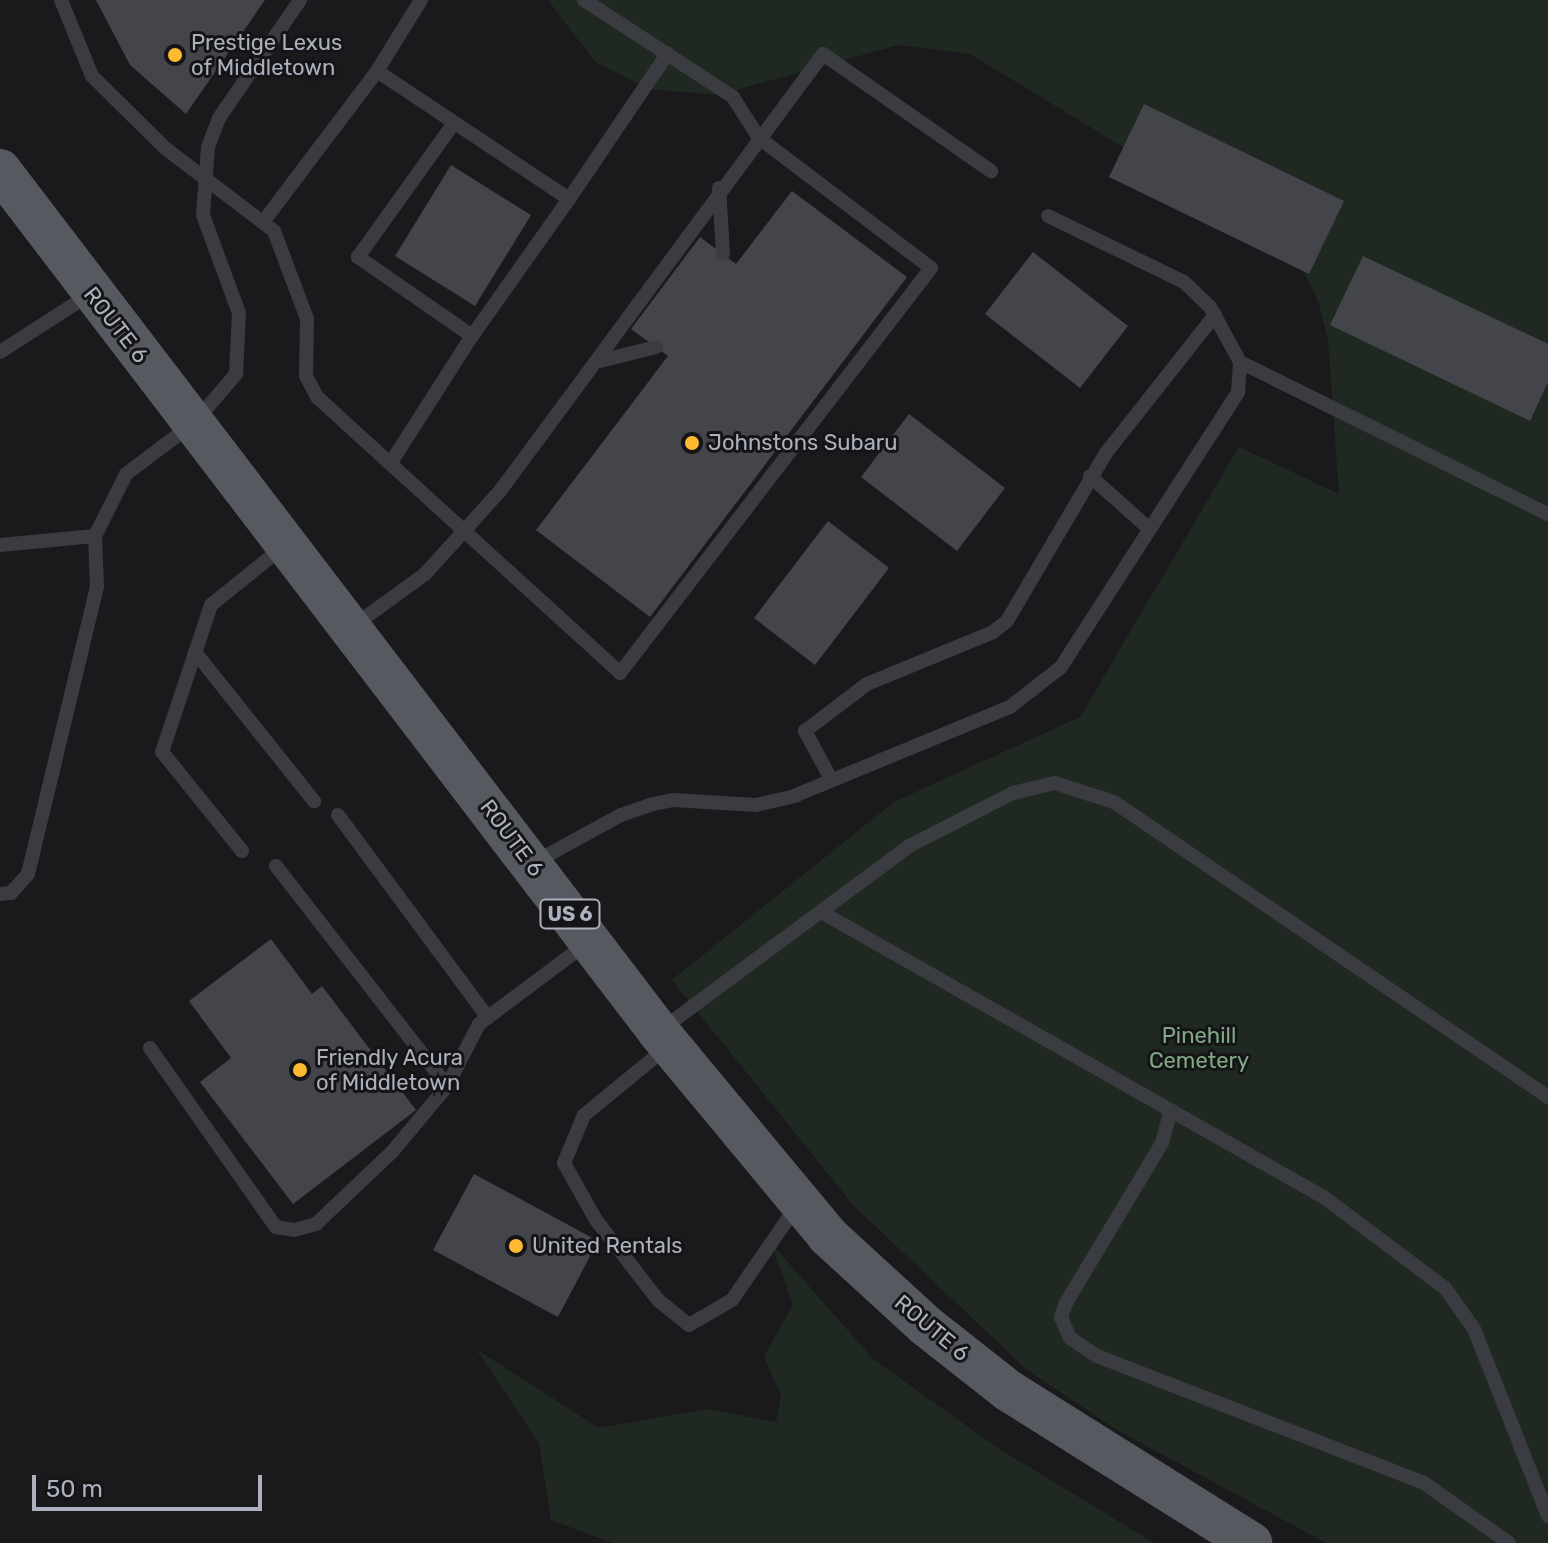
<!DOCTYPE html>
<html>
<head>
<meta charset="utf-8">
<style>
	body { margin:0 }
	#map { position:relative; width:1548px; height:1543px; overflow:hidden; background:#1a1a1d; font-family:Rubik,sans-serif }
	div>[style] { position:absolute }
	.green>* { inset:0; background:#202921 }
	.building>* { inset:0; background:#44454a }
	.service>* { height:14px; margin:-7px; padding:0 7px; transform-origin:7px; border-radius:7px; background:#3b3c42 }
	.primary>* { height:42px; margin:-21px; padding:0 21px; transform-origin:21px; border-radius:21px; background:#575961 }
	.dots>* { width:22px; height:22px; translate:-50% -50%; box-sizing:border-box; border:4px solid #151518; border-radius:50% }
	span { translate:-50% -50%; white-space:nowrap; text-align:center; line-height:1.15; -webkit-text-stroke:6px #151518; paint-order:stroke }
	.shield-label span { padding:2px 6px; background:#151518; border:2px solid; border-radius:6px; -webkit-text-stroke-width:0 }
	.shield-label { font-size:20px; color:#acb1bd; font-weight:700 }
	.poi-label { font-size:22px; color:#acb1bd }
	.left { translate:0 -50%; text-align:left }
	.street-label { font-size:22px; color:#acb1bd }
	.park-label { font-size:22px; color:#82a985 }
	.scale { position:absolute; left:32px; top:1475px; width:230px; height:36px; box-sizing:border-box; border:4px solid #acb1bd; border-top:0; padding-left:10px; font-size:24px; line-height:28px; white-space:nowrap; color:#acb1bd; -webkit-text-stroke:6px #151518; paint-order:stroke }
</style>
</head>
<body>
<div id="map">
	<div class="green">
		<div style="clip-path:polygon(548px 0,1548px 0,1548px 1543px,1326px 1543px,1117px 1430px,1026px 1369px,854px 1206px,672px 980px,894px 802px,1080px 717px,1239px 447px,1339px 494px,1328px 339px,1318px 301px,1293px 250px,970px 54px,898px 45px,718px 95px,649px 89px,595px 62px)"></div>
		<div style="clip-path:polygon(771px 1243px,873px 1359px,998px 1448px,1154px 1543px,613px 1543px,551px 1520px,539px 1443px,476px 1349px,599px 1428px,707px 1409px,776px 1422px,781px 1396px,764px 1356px,793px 1305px)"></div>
	</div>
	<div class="building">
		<div style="clip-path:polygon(96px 0,265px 0,186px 114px,130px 65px)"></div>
		<div style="clip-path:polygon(1144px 104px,1344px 201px,1309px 274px,1109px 177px)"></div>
		<div style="clip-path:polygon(451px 165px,531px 215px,475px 306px,395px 256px)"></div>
		<div style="clip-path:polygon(792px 191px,907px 277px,650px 617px,536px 530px,668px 356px,631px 329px,700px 237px,736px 264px)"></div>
		<div style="clip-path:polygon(1033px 252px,1128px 326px,1080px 388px,985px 314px)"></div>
		<div style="clip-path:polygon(1363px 256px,1548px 344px,1548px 382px,1530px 421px,1330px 325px)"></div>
		<div style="clip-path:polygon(909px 414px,1005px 488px,957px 551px,861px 477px)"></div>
		<div style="clip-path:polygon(828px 521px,889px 568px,815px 665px,754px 618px)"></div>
		<div style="clip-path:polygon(271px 939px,312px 994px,322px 986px,416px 1110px,293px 1204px,200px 1082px,231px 1058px,189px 1001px)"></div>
		<div style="clip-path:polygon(474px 1174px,598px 1241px,558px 1317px,433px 1250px)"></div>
	</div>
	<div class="service">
		<div style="left:61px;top:0;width:82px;rotate:67.8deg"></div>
		<div style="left:92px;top:76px;width:103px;rotate:44.6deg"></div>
		<div style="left:165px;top:148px;width:137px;rotate:37.3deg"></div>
		<div style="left:274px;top:231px;width:94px;rotate:69.4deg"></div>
		<div style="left:307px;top:319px;width:57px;rotate:91deg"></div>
		<div style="left:306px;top:376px;width:24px;rotate:62deg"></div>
		<div style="left:317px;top:397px;width:410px;rotate:42.3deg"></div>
		<div style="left:620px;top:673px;width:511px;rotate:-52.48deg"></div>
		<div style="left:931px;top:268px;width:216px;rotate:-142.9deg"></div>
		<div style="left:759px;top:138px;width:49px;rotate:-122.4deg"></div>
		<div style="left:733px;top:97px;width:178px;rotate:-146.9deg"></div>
		<div style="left:421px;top:0;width:84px;rotate:121.8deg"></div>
		<div style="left:377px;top:71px;width:231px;rotate:33.7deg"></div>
		<div style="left:569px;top:199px;width:176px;rotate:-55.9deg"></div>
		<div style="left:454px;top:123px;width:165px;rotate:125.6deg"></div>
		<div style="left:358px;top:257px;width:139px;rotate:34.7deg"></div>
		<div style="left:472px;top:336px;width:168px;rotate:-54.7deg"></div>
		<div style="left:719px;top:188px;width:66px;rotate:86.5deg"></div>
		<div style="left:263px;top:222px;width:189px;rotate:-52.9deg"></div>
		<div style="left:0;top:352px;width:107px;rotate:-32.8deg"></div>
		<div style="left:600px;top:361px;width:58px;rotate:-14deg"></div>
		<div style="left:1240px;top:362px;width:343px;rotate:26.3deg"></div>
		<div style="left:390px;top:464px;width:152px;rotate:-57.4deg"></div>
		<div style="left:1090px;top:476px;width:76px;rotate:41.8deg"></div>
		<div style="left:0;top:545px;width:95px;rotate:-5.4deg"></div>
		<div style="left:95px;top:536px;width:69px;rotate:-63.4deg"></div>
		<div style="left:126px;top:474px;width:85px;rotate:-36.9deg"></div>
		<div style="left:194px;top:423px;width:65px;rotate:-49.4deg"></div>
		<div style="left:236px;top:374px;width:61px;rotate:-87.2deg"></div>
		<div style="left:239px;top:313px;width:104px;rotate:-110.2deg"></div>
		<div style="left:203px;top:215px;width:68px;rotate:-85.8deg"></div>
		<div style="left:208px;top:147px;width:31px;rotate:-69deg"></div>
		<div style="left:219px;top:118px;width:143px;rotate:-55.5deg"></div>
		<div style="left:352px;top:627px;width:90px;rotate:-36deg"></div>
		<div style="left:425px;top:574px;width:112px;rotate:-47.9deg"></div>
		<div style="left:500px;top:491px;width:543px;rotate:-53.53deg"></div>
		<div style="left:823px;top:54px;width:205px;rotate:34.9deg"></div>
		<div style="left:195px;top:652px;width:191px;rotate:51.4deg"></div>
		<div style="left:831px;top:779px;width:55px;rotate:-118.4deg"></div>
		<div style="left:805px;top:731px;width:78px;rotate:-37.2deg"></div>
		<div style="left:867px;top:684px;width:136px;rotate:-22.4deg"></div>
		<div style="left:993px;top:632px;width:18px;rotate:-38deg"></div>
		<div style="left:1007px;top:621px;width:195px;rotate:-59.5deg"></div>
		<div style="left:1106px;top:453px;width:176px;rotate:-51.7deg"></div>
		<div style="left:338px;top:815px;width:252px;rotate:53.5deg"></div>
		<div style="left:242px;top:851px;width:127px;rotate:-128.9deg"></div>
		<div style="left:162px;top:752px;width:155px;rotate:-71.6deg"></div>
		<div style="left:211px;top:605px;width:94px;rotate:-38.9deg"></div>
		<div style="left:535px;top:862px;width:98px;rotate:-28.7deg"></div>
		<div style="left:621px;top:815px;width:34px;rotate:-19deg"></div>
		<div style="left:653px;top:804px;width:20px;rotate:-11deg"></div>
		<div style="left:673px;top:800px;width:83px;rotate:3.4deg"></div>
		<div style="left:756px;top:805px;width:39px;rotate:-13deg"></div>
		<div style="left:794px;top:796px;width:234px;rotate:-22.4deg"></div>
		<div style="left:1010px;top:707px;width:65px;rotate:-38.1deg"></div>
		<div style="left:1061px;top:667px;width:327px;rotate:-57.2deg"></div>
		<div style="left:1238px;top:392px;width:30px;rotate:-86deg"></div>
		<div style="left:1240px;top:362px;width:63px;rotate:-118.6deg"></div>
		<div style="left:1210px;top:307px;width:36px;rotate:-136deg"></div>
		<div style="left:1184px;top:282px;width:151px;rotate:-154.1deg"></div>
		<div style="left:276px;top:866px;width:279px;rotate:52.1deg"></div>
		<div style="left:0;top:894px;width:11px;rotate:-5deg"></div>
		<div style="left:11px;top:893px;width:25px;rotate:-48deg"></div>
		<div style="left:28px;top:874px;width:295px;rotate:-76.5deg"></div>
		<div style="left:97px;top:587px;width:51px;rotate:-92.2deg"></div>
		<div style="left:823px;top:913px;width:577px;rotate:29.58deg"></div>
		<div style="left:1325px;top:1198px;width:150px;rotate:36.9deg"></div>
		<div style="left:1445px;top:1288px;width:50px;rotate:54.7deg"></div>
		<div style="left:1474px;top:1329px;width:201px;rotate:68.4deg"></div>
		<div style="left:662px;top:1029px;width:307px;rotate:-36.5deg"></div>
		<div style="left:909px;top:846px;width:117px;rotate:-27deg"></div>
		<div style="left:1013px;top:793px;width:43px;rotate:-13.4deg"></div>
		<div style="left:1055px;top:783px;width:62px;rotate:17.9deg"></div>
		<div style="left:1114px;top:802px;width:525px;rotate:34.2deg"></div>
		<div style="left:150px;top:1048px;width:219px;rotate:54.9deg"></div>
		<div style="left:276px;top:1227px;width:18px;rotate:9deg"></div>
		<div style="left:294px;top:1230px;width:23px;rotate:-15deg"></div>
		<div style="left:316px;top:1224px;width:105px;rotate:-43.5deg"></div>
		<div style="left:392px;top:1152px;width:86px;rotate:-50.2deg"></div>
		<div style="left:447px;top:1086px;width:70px;rotate:-62.7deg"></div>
		<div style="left:479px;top:1024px;width:134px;rotate:-36.8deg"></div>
		<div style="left:666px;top:1048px;width:106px;rotate:140.7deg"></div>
		<div style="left:584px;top:1115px;width:52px;rotate:112.6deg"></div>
		<div style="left:564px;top:1163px;width:65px;rotate:60.7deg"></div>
		<div style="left:596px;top:1220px;width:101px;rotate:52.2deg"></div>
		<div style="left:658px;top:1300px;width:40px;rotate:39deg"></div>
		<div style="left:689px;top:1325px;width:50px;rotate:-30.2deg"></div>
		<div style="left:732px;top:1300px;width:116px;rotate:-55.5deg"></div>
		<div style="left:1170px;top:1113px;width:31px;rotate:105deg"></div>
		<div style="left:1162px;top:1143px;width:187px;rotate:121deg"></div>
		<div style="left:1066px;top:1303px;width:15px;rotate:110deg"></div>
		<div style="left:1061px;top:1317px;width:23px;rotate:67deg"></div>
		<div style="left:1070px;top:1338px;width:32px;rotate:34deg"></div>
		<div style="left:1097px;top:1356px;width:351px;rotate:21.2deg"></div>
		<div style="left:1424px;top:1483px;width:104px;rotate:35.2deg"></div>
	</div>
	<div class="primary">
		<div style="left:0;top:170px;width:1084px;rotate:52.61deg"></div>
		<div style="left:658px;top:1031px;width:266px;rotate:50.3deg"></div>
		<div style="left:828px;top:1236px;width:132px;rotate:42.5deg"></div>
		<div style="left:925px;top:1325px;width:107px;rotate:38.2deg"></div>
		<div style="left:1009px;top:1391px;width:286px;rotate:32.1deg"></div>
	</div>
	<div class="dots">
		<div style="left:175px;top:55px;background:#feba31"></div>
		<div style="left:692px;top:443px;background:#feba31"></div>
		<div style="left:300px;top:1070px;background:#feba31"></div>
		<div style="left:516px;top:1246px;background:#feba31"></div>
	</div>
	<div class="shield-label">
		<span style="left:570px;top:914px">US 6</span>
	</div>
	<div class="poi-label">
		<span class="left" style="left:191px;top:55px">Prestige Lexus<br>of Middletown</span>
		<span class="left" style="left:708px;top:443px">Johnstons Subaru</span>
		<span class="left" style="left:316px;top:1070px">Friendly Acura<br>of Middletown</span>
		<span class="left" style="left:532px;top:1246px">United Rentals</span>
	</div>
	<div class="street-label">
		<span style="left:116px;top:325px;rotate:52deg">ROUTE 6</span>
		<span style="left:512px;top:838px;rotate:53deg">ROUTE 6</span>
		<span style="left:932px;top:1328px;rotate:40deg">ROUTE 6</span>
	</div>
	<div class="park-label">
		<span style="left:1199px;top:1048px">Pinehill<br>Cemetery</span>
	</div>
	<div class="scale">50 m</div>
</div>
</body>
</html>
